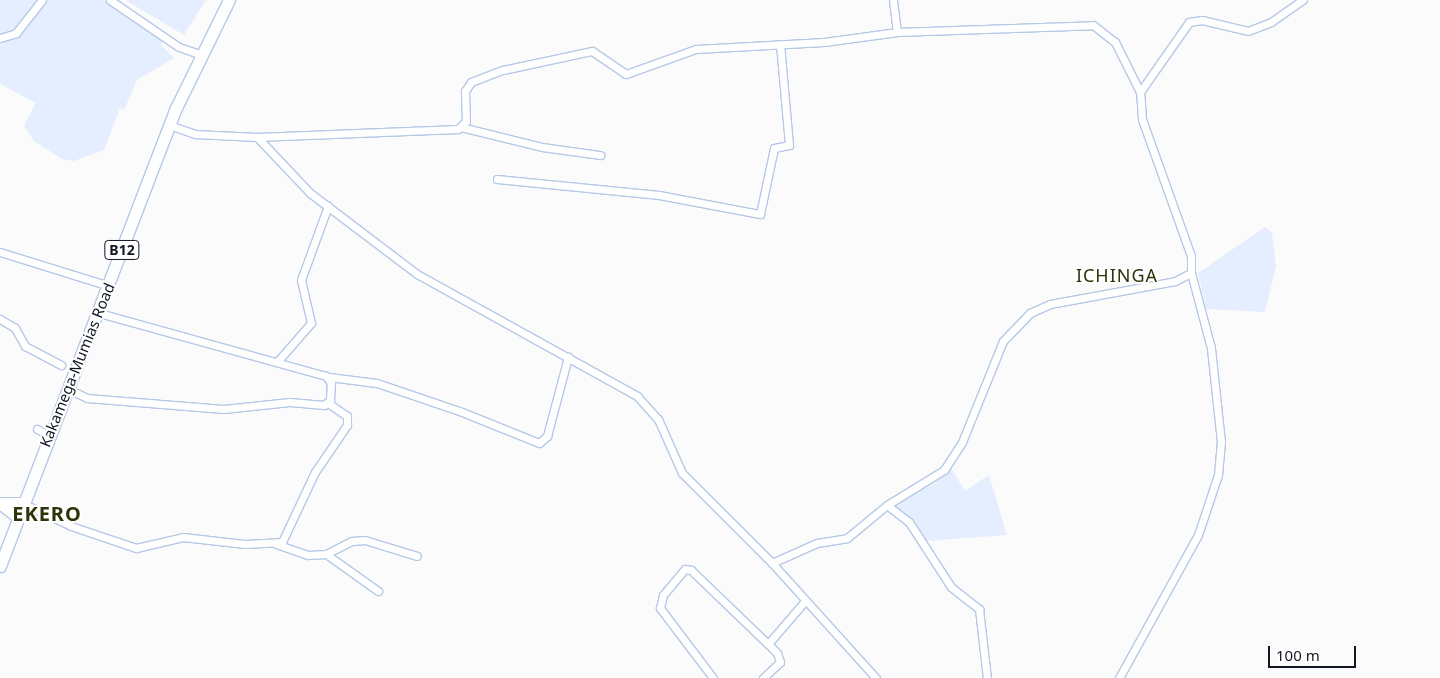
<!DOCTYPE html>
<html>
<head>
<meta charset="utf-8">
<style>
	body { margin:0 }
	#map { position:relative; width:1440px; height:678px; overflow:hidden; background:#fbfbfb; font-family:"Noto Sans",sans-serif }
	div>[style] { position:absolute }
	.built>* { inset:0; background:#e5eefe }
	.roads { filter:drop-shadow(1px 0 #b6c8e6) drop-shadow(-1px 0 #b6c8e6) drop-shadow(0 1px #b6c8e6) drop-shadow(0 -1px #b6c8e6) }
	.minor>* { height:7px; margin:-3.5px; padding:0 3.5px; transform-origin:3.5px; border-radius:3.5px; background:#fff }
	.primary>* { height:10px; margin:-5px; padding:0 5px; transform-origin:5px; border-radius:5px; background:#fff }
	.trunk>* { height:11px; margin:-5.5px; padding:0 5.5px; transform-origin:5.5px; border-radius:5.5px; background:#fff }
	span { translate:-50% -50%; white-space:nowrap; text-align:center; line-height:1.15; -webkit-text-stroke:4px #fff; paint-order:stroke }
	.shield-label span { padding:1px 4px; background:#fff; border:1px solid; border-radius:4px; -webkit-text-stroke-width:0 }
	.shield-label { font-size:14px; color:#111722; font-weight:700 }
	.street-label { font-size:15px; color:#111722 }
	.quarter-label { font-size:18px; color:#2f3309; letter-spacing:1px }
	.district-label { font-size:20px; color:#2f3309; font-weight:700; letter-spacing:1px }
	.scale { position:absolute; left:1268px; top:646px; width:88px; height:22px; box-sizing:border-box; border:2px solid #111722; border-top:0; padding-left:6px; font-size:15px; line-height:18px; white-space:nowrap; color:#111722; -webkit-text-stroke:4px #fff; paint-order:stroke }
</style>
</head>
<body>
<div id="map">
	<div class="built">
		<div style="clip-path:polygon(0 0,39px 0,15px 31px,0 36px)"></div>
		<div style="clip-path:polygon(46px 0,104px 0,163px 40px,161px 45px,174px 58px,137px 80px,124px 110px,120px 108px,104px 150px,74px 161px,62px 159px,34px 141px,24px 126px,36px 103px,0 84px,0 41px,16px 37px)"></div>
		<div style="clip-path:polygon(125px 0,206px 0,184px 35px)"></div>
		<div style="clip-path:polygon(1265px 227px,1272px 233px,1276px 266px,1265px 312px,1206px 309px,1198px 273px)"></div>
		<div style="clip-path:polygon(951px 468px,965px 491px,989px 475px,1007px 535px,926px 541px,915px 521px,897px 508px,897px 502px,934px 484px)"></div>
	</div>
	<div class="roads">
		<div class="minor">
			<div style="left:110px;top:0;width:83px;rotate:34.3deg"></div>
			<div style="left:179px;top:47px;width:21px;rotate:19deg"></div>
			<div style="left:893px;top:0;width:32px;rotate:83deg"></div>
			<div style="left:0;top:38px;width:17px;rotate:-17deg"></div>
			<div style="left:16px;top:33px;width:42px;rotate:-51.8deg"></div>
			<div style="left:169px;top:125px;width:28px;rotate:19deg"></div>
			<div style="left:195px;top:134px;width:62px;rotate:2.8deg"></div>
			<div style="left:257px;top:137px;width:77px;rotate:46.6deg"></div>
			<div style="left:310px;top:193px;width:134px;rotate:37.1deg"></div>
			<div style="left:417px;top:274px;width:252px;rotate:29deg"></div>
			<div style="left:637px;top:396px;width:31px;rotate:48deg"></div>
			<div style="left:658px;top:419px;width:59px;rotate:66deg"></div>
			<div style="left:682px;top:473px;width:127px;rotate:45deg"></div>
			<div style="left:772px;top:563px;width:155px;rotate:47.9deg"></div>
			<div style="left:461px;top:127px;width:83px;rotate:13.9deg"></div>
			<div style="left:542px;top:147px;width:59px;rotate:7.9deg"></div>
			<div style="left:257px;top:137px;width:201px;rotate:-2.3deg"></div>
			<div style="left:458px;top:129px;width:11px;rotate:-45deg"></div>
			<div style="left:466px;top:121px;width:30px;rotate:-92deg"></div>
			<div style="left:465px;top:91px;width:11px;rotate:-56deg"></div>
			<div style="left:471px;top:82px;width:34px;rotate:-21deg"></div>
			<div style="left:503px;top:70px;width:91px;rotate:-12.1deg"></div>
			<div style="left:592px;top:51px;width:41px;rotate:34.1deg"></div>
			<div style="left:626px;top:74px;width:74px;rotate:-19.7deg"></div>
			<div style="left:696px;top:49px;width:128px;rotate:-3.1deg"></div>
			<div style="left:824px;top:42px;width:74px;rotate:-7.8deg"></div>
			<div style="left:897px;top:32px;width:196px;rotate:-2deg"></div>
			<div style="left:1093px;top:25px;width:28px;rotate:38deg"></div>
			<div style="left:1115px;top:42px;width:56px;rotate:63.4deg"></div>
			<div style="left:497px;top:179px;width:163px;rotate:5.6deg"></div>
			<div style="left:659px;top:195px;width:103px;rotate:10.7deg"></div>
			<div style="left:760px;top:214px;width:67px;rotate:-78deg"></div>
			<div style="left:774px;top:148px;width:15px;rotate:-11deg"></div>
			<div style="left:789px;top:145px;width:101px;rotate:-95.1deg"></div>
			<div style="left:0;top:252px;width:114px;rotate:17.3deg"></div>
			<div style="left:0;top:319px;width:17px;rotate:31deg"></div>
			<div style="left:15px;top:328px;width:21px;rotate:61deg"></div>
			<div style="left:25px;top:346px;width:41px;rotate:27.8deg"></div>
			<div style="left:277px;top:362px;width:52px;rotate:-48.9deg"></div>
			<div style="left:311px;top:323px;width:44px;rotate:-103.1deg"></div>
			<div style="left:301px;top:280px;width:79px;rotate:-70deg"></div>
			<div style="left:329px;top:377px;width:48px;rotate:7.1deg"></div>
			<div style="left:377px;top:383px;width:90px;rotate:18.8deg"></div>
			<div style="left:462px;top:412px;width:83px;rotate:21.9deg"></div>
			<div style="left:539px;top:443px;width:11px;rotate:-41deg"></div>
			<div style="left:547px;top:436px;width:82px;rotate:-75.1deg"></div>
			<div style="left:68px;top:389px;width:21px;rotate:25deg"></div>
			<div style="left:87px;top:398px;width:137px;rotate:4.6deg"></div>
			<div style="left:224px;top:409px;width:66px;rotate:-6.1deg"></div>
			<div style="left:290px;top:402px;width:34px;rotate:5deg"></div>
			<div style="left:324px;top:405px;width:8px;rotate:-40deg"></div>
			<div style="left:330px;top:400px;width:17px;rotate:-87deg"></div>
			<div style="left:331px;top:383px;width:9px;rotate:-126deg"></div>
			<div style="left:326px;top:376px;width:236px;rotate:-164.5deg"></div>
			<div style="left:37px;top:429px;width:13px;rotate:27deg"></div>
			<div style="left:22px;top:503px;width:54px;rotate:25.1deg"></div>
			<div style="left:71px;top:526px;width:69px;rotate:18.7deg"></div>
			<div style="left:136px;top:548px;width:48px;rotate:-13.2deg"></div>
			<div style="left:183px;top:537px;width:62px;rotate:6.4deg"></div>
			<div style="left:245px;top:544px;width:37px;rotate:-3deg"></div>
			<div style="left:282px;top:542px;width:77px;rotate:-64.8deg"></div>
			<div style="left:315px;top:472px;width:57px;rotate:-55.8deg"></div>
			<div style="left:347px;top:425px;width:9px;rotate:-90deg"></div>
			<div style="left:347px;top:416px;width:23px;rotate:-146deg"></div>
			<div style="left:887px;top:505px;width:28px;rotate:38deg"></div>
			<div style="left:909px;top:522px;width:77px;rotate:57.1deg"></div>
			<div style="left:951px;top:587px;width:36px;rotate:38deg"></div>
			<div style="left:979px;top:609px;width:69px;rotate:83.4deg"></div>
			<div style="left:276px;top:544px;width:34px;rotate:19deg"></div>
			<div style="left:308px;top:555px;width:18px;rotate:-3deg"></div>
			<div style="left:326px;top:554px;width:29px;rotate:-27deg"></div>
			<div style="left:352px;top:541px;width:13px;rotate:-4deg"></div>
			<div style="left:365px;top:540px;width:54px;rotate:17.1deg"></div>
			<div style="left:326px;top:554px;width:64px;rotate:35.4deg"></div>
			<div style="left:772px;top:563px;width:49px;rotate:-24deg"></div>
			<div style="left:817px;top:543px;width:30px;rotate:-9deg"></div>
			<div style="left:847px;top:538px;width:52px;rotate:-39.5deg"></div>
			<div style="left:887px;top:505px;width:67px;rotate:-31.6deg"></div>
			<div style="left:944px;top:470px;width:33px;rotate:-57deg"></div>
			<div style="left:962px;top:442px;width:109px;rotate:-67.9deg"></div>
			<div style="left:1003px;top:341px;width:39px;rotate:-46deg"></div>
			<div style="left:1030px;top:313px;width:22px;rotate:-24deg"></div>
			<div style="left:1050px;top:304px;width:127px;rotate:-10.4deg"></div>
			<div style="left:1175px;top:281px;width:18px;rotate:-27deg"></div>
			<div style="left:1191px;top:273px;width:17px;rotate:-90deg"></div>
			<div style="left:1191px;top:256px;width:145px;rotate:-109.7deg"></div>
			<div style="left:1142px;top:119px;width:27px;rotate:-94deg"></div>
			<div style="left:1140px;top:92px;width:85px;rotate:-55deg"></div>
			<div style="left:1189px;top:22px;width:13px;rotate:-9deg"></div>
			<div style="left:1202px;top:20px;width:47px;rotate:13.4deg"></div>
			<div style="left:1248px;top:31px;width:25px;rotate:-21deg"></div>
			<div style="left:1271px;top:22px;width:39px;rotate:-35deg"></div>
			<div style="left:713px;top:678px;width:88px;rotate:-127.1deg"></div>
			<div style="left:660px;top:608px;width:13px;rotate:-77deg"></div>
			<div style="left:663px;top:595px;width:34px;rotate:-50deg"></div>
			<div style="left:685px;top:569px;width:6px;rotate:9deg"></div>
			<div style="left:691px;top:570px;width:107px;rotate:43.9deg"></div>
			<div style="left:763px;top:678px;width:23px;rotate:-43deg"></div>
			<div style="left:780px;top:662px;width:9px;rotate:-108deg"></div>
			<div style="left:777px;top:653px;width:13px;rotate:-135deg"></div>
			<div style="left:768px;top:644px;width:57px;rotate:-49.3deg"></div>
			<div style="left:1119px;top:678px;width:163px;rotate:-61.1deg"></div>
			<div style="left:1198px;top:535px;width:63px;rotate:-71.6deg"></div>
			<div style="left:1218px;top:475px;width:33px;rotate:-85deg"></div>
			<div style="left:1221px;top:442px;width:95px;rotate:-96.1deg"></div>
			<div style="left:1211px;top:348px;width:78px;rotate:-104.9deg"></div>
		</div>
		<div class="primary">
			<div style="left:0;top:503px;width:22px"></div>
			<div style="left:0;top:504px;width:23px;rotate:38deg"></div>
		</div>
		<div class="trunk">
			<div style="left:0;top:566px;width:491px;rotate:-69deg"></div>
			<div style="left:176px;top:108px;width:120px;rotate:-63.9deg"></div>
		</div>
	</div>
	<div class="shield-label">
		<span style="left:122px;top:250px">B12</span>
	</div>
	<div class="street-label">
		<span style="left:77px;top:365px;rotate:-68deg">Kakamega-Mumias Road</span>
	</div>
	<div class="quarter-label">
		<span style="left:1117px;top:275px">ICHINGA</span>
	</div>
	<div class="district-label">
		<span style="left:47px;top:513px">EKERO</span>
	</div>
	<div class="scale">100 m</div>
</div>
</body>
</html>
